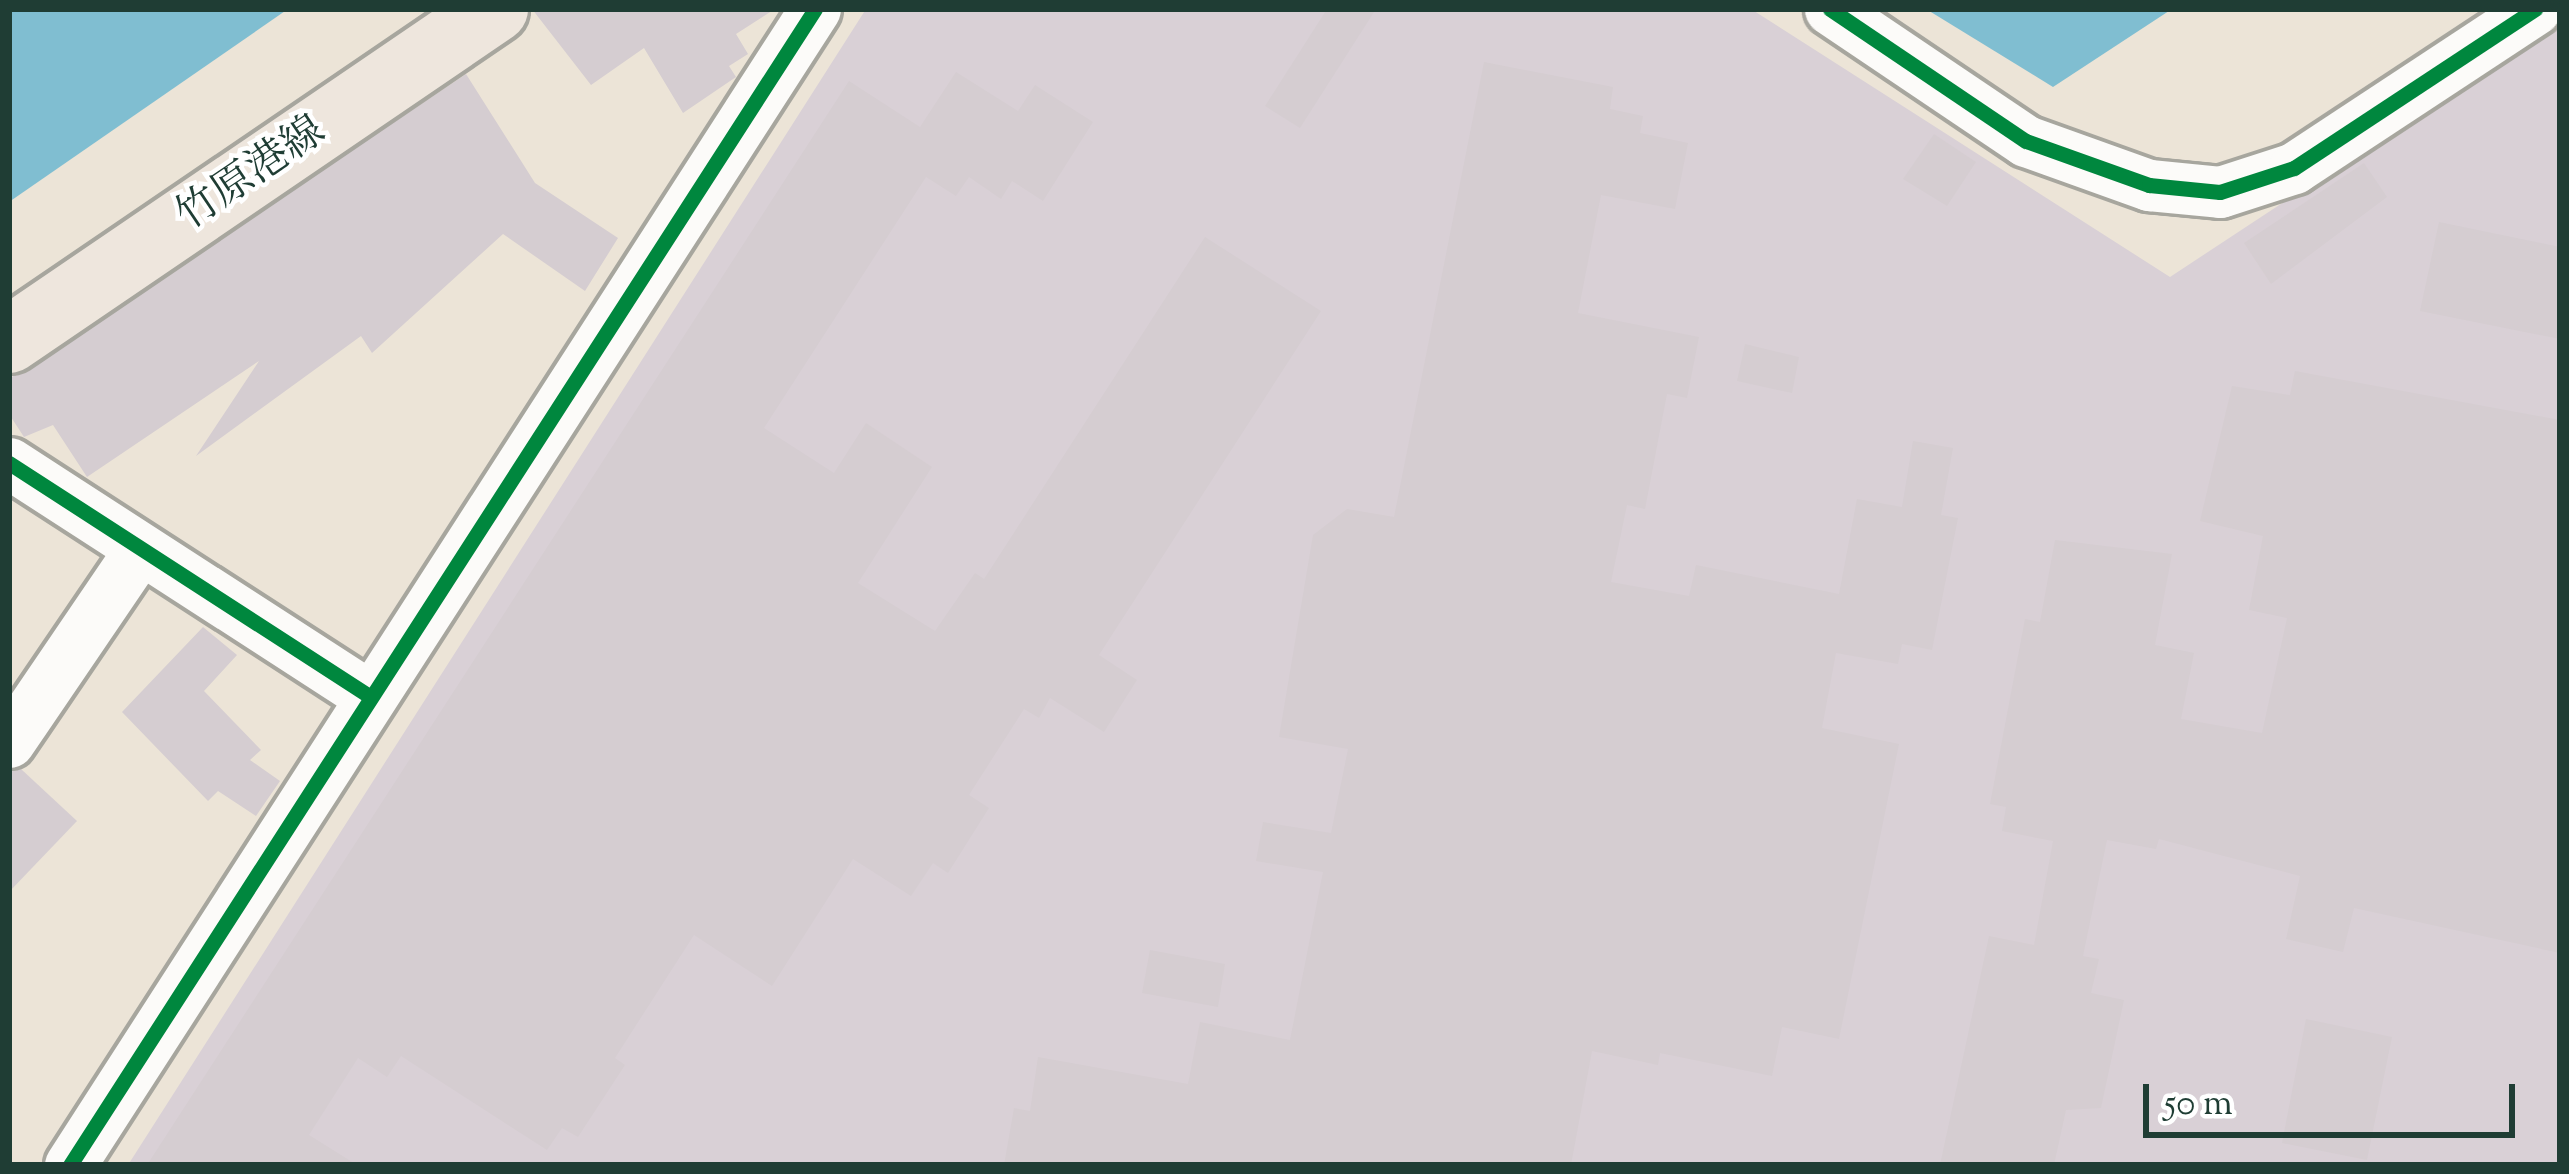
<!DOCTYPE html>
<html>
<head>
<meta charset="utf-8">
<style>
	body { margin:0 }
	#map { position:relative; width:2569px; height:1174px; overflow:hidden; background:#ece4d7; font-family:"Sorts Mill Goudy","Noto Serif JP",serif }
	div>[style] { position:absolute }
	.industrial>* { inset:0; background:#d9d0d6 }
	.water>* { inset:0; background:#80bed1 }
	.building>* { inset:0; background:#d5cdd1 }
	.roads { filter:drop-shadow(3px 0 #a7a69e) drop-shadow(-3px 0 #a7a69e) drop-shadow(0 3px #a7a69e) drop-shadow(0 -3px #a7a69e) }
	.minor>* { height:51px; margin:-25.5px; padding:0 25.5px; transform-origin:25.5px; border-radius:25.5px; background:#fcfbf9 }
	.major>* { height:66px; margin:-33px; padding:0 33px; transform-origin:33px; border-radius:33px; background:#eee6dd }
	.cycleway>* { height:15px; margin:-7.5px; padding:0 7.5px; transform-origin:7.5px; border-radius:7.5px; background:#00873e }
	span { translate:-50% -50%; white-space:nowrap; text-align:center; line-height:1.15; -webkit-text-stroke:9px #fff; paint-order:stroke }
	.street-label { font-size:42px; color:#1f3d34 }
	.frame { position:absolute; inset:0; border:12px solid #1f3d34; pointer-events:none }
	.scale { position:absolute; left:2143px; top:1084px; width:372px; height:54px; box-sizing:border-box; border:6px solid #1f3d34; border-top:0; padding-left:15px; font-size:36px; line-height:42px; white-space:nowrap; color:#1f3d34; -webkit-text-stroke:9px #fff; paint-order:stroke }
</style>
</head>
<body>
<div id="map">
	<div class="industrial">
		<div style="clip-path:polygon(866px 9px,1751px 9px,2170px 277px,2560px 20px,2560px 1165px,128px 1165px)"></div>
	</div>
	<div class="water">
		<div style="clip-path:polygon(9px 9px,288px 9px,9px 202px)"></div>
		<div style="clip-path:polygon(1926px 9px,2172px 9px,2053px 87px)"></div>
	</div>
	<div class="building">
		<div style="clip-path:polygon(532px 9px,775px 9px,736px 34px,748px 54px,729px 66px,736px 77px,683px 113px,644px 48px,591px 85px)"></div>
		<div style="clip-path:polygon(1327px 9px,1376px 9px,1300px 128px,1265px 106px)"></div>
		<div style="clip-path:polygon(1484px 62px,1613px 87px,1610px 109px,1643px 116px,1640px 133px,1688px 143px,1675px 209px,1601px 195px,1578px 313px,1699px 337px,1687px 398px,1667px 394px,1645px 509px,1627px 505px,1611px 582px,1689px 596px,1696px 565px,1839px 594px,1857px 499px,1902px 507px,1913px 441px,1953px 448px,1941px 515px,1958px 518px,1932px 650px,1902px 644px,1898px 664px,1836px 653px,1822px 728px,1899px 744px,1839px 1039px,1782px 1027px,1772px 1076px,1660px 1053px,1658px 1065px,1592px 1051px,1571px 1165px,1004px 1165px,1014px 1108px,1030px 1111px,1038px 1057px,1188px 1084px,1200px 1022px,1290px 1040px,1323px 872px,1256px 861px,1263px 822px,1331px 833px,1348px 749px,1279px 737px,1313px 535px,1347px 509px,1394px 517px)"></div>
		<div style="clip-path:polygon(956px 72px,1018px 111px,1035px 85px,1093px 122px,1043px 201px,1012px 181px,1001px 199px,969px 177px,956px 196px,926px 177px,764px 428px,834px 473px,866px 423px,932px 467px,858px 583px,935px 631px,975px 573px,984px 579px,1205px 237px,1321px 311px,1099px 655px,1137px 680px,1104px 732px,1050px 698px,1039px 718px,1024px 709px,969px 795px,989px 808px,948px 873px,933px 863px,911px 896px,853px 859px,772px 986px,694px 935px,615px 1058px,625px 1065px,578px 1137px,562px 1128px,547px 1150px,401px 1056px,387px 1077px,358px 1058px,309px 1135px,357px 1165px,147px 1165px,849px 81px,920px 127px)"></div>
		<div style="clip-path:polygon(466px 74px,535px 183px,618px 238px,585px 291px,503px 234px,372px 353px,361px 336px,196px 456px,259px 361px,87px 477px,53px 425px,24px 437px,9px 414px,9px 379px)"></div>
		<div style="clip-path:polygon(1934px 134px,1976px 162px,1947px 206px,1903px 179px)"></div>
		<div style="clip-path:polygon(2364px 163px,2387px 197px,2271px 284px,2244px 243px)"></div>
		<div style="clip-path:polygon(2439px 222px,2560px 247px,2560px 339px,2420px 311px)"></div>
		<div style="clip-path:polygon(1745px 344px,1799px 357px,1792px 393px,1737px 381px)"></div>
		<div style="clip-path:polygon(2295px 371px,2560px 420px,2560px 953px,2354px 908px,2343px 952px,2286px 939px,2300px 876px,2159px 839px,2156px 849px,2107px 840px,2083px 956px,2099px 959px,2091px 993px,2124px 1000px,2101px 1108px,2066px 1110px,2054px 1165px,1940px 1165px,1989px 936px,2034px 945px,2053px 841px,2002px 831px,2006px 807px,1990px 804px,2025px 619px,2040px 622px,2055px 540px,2172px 554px,2155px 645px,2194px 653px,2181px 719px,2262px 733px,2287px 618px,2249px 610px,2263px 536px,2200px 521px,2232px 386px,2290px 395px)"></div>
		<div style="clip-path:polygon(203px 627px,237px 655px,204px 691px,261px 750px,250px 760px,280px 781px,256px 816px,218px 791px,208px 801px,122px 712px)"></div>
		<div style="clip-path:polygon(21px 769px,77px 821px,9px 892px,9px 772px)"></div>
		<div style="clip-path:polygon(1150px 950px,1225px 964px,1218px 1007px,1142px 993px)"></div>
		<div style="clip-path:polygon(2306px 1019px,2392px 1037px,2367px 1160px,2282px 1143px)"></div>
	</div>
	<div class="roads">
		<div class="minor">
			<div style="left:1830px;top:9px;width:236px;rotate:34deg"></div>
			<div style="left:2026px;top:141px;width:131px;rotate:19.7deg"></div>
			<div style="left:2149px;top:185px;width:71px;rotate:5.6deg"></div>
			<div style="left:2220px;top:192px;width:78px;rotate:-18deg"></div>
			<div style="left:2294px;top:168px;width:289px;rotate:-33.4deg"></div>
			<div style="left:9px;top:463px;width:429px;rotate:32.9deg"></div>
			<div style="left:9px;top:742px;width:230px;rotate:-55.8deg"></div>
			<div style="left:70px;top:1165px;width:1375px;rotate:-57.2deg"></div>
		</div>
		<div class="major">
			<div style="left:9px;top:340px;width:588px;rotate:-34.26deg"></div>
		</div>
	</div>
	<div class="cycleway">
		<div style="left:1830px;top:9px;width:236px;rotate:34deg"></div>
		<div style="left:2026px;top:141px;width:131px;rotate:19.7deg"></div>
		<div style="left:2149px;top:185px;width:71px;rotate:5.6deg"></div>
		<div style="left:2220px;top:192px;width:78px;rotate:-18deg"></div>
		<div style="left:2294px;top:168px;width:289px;rotate:-33.4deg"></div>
		<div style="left:9px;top:463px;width:429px;rotate:32.9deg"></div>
		<div style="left:70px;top:1165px;width:1375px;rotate:-57.2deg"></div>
	</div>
	<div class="street-label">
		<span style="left:252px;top:175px;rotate:-34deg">竹原港線</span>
	</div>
	<div class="frame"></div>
	<div class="scale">50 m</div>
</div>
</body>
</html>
